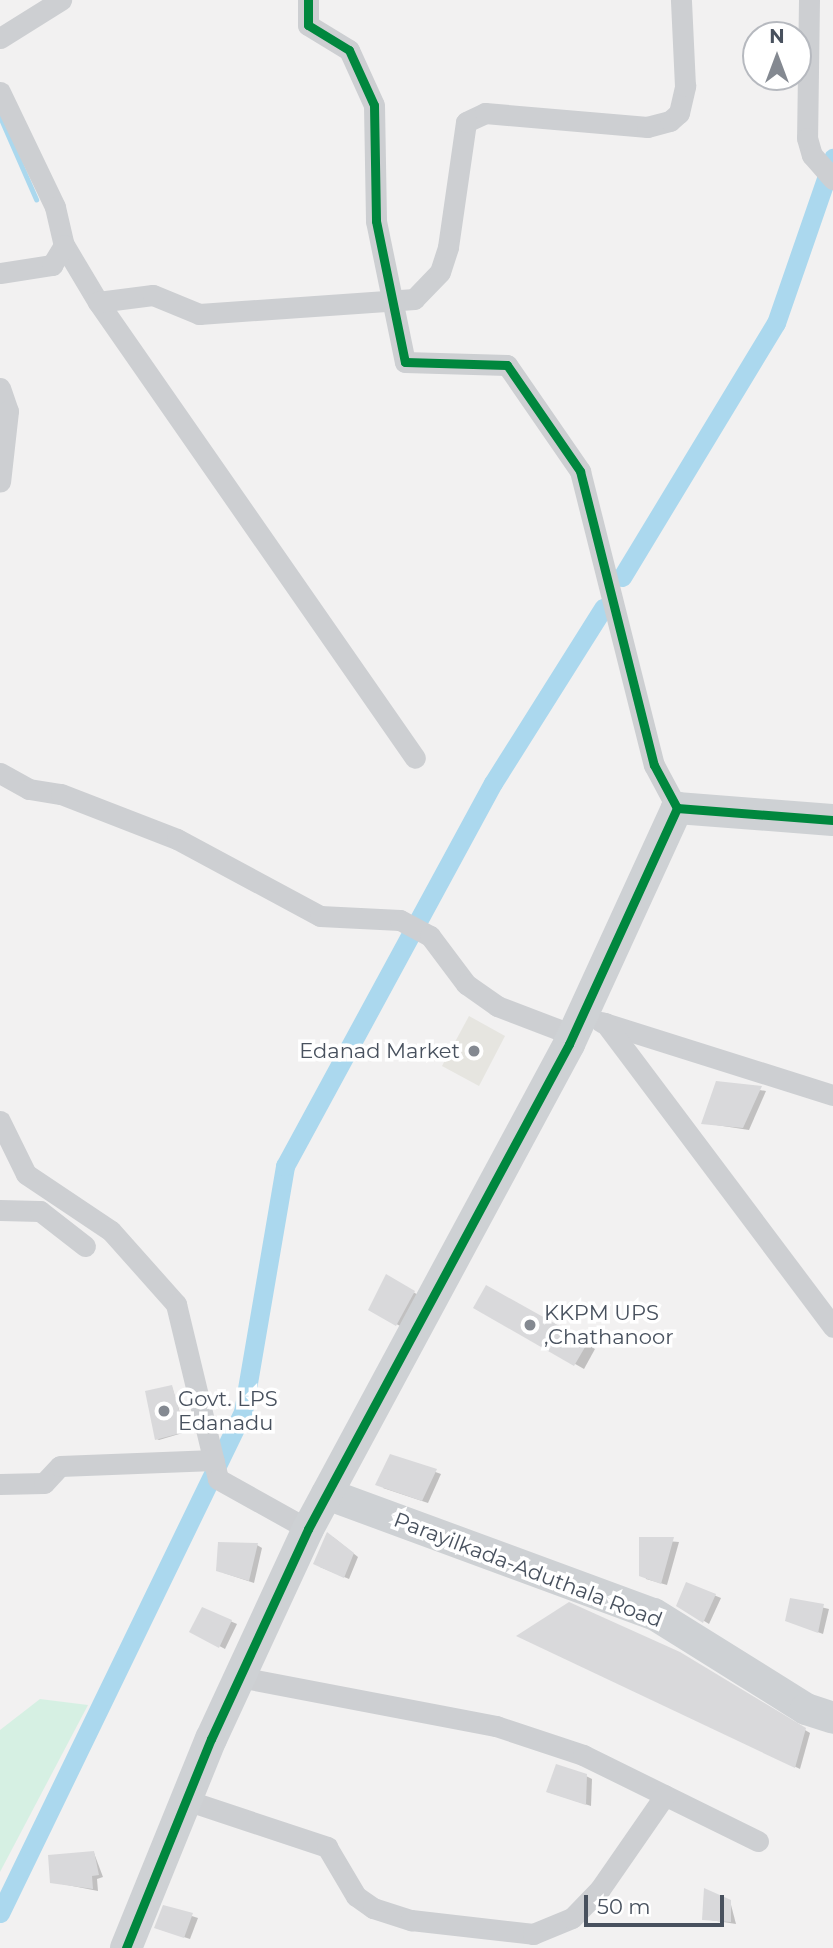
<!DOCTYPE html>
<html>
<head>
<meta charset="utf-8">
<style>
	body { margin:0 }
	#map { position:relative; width:833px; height:1948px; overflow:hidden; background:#f2f1f1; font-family:Montserrat,sans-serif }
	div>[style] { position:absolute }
	.commercial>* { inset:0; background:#e6e5e0 }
	.green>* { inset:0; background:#d6f0e3 }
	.shadow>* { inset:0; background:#0003 }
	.stream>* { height:5px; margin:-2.5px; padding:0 2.5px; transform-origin:2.5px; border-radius:2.5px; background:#abd8ee }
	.canal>* { height:19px; margin:-9.5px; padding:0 9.5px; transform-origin:9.5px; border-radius:9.5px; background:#abd8ee }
	.building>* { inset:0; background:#d9d9db }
	.street>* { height:21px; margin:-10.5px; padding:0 10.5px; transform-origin:10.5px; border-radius:10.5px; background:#cdcfd2 }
	.secondary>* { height:32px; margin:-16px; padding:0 16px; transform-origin:16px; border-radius:16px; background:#ced1d4 }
	.cycleway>* { height:9px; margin:-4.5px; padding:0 4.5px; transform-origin:4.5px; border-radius:4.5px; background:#00873e }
	.dots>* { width:19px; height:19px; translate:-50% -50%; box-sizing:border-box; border:4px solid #fff; border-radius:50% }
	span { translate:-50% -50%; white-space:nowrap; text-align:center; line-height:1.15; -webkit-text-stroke:7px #fff; paint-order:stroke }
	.poi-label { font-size:21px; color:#48515e }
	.right { translate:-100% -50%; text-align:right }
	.left { translate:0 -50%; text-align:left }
	.street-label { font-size:21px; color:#48515e }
	.north { position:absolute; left:742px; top:21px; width:70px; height:70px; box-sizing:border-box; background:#fff; border:2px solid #b6b9bf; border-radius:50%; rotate:0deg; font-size:19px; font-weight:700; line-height:28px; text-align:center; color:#48515e }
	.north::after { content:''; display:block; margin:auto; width:24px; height:32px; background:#848991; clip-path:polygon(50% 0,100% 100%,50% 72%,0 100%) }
	.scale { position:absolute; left:584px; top:1895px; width:140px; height:32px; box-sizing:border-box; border:4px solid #48515e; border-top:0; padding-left:9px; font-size:21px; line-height:24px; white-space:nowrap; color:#48515e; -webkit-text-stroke:5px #fff; paint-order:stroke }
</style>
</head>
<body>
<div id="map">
	<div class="commercial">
		<div style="clip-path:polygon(469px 1016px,505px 1036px,479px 1086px,442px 1066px)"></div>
	</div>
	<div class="green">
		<div style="clip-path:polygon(40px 1699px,88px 1705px,0 1872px,0 1730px)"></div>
	</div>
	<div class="shadow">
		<div style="clip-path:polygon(717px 1083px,766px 1091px,749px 1130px,703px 1123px)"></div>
		<div style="clip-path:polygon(387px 1277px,420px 1296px,402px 1327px,370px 1310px)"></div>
		<div style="clip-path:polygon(487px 1287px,595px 1349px,584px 1369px,475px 1307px)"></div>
		<div style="clip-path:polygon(172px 1387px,186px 1432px,159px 1440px,157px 1439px)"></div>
		<div style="clip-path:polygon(391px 1456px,441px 1474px,428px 1503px,383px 1488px)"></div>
		<div style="clip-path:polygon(333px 1537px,358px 1557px,349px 1579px,320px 1567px)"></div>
		<div style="clip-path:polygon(641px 1539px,679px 1542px,667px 1585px,646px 1579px)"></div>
		<div style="clip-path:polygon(257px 1545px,262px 1548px,254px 1583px,224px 1573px)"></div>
		<div style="clip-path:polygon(687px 1584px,721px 1598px,709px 1624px,678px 1605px)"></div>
		<div style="clip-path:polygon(791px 1600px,829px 1609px,823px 1634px,793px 1623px)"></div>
		<div style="clip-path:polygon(203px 1609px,237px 1624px,225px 1649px,191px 1631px)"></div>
		<div style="clip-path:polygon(524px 1638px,679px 1653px,810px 1733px,800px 1769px)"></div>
		<div style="clip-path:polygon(586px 1776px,592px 1779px,591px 1806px,548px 1792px)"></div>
		<div style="clip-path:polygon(94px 1853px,103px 1877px,97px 1879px,98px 1891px,52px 1882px)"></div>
		<div style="clip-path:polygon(730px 1901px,736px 1924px,704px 1919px)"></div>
		<div style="clip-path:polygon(164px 1907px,198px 1918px,190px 1939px,156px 1928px)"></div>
	</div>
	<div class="stream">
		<div style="left:0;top:117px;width:90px;rotate:66.3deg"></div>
	</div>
	<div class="canal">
		<div style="left:622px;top:577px;width:297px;rotate:-58.8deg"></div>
		<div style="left:776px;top:323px;width:175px;rotate:-70.9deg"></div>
		<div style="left:0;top:1913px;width:557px;rotate:-64.13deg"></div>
		<div style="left:243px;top:1412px;width:250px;rotate:-80.3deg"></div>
		<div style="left:285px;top:1166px;width:436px;rotate:-61.5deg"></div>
		<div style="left:493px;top:783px;width:207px;rotate:-57.8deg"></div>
	</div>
	<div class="building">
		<div style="clip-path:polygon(716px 1081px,762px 1086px,743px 1128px,701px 1124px)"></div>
		<div style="clip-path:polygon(386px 1274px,415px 1291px,396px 1326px,368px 1310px)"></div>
		<div style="clip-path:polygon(486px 1285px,588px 1342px,574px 1366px,473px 1308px)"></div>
		<div style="clip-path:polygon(172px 1385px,185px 1432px,155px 1440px,145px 1391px)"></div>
		<div style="clip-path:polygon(390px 1454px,437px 1469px,422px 1501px,375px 1485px)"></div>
		<div style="clip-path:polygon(327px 1532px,354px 1553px,344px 1578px,313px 1564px)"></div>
		<div style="clip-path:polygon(639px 1537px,674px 1537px,661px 1584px,639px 1576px)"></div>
		<div style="clip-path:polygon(218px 1542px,258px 1543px,249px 1581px,216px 1571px)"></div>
		<div style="clip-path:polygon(686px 1582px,716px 1594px,703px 1623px,676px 1606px)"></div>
		<div style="clip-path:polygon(790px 1598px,824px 1604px,818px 1633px,785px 1621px)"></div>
		<div style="clip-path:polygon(569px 1602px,680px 1652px,806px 1728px,795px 1768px,516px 1636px)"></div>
		<div style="clip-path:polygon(202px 1607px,232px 1620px,219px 1648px,189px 1632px)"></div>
		<div style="clip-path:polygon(556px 1764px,587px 1774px,586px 1805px,546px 1792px)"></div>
		<div style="clip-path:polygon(94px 1851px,99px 1875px,92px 1876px,93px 1889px,50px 1883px,48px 1855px)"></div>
		<div style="clip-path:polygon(704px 1888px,731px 1900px,731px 1922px,702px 1920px)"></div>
		<div style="clip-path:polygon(163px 1905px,193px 1913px,184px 1938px,154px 1928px)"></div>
	</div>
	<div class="street">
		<div style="left:308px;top:0;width:25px;rotate:90deg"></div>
		<div style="left:308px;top:25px;width:48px;rotate:31.4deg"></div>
		<div style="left:349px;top:50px;width:60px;rotate:65.6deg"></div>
		<div style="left:374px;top:105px;width:116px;rotate:89deg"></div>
		<div style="left:376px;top:221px;width:144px;rotate:78.4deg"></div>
		<div style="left:405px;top:362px;width:102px;rotate:1.7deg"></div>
		<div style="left:507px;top:365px;width:129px;rotate:55.4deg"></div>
		<div style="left:580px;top:471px;width:303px;rotate:75.9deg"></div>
		<div style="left:654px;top:765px;width:49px;rotate:61.9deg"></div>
		<div style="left:809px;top:0;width:138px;rotate:90.8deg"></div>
		<div style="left:807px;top:138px;width:18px;rotate:74deg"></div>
		<div style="left:812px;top:155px;width:32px;rotate:49deg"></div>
		<div style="left:0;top:38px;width:72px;rotate:-31.9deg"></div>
		<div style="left:0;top:92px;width:127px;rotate:64.4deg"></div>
		<div style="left:55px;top:207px;width:39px;rotate:77deg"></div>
		<div style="left:64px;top:245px;width:66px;rotate:59.2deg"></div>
		<div style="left:98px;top:302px;width:555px;rotate:55.19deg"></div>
		<div style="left:0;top:273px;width:53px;rotate:-8.7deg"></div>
		<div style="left:52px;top:265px;width:23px;rotate:-59deg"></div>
		<div style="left:98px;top:302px;width:55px;rotate:-7.3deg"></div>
		<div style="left:153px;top:295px;width:50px;rotate:22.4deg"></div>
		<div style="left:199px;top:314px;width:216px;rotate:-4deg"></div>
		<div style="left:414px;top:299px;width:37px;rotate:-46deg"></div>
		<div style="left:440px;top:272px;width:26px;rotate:-72deg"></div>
		<div style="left:448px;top:247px;width:126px;rotate:-81.8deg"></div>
		<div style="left:466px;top:122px;width:21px;rotate:-25deg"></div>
		<div style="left:485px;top:113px;width:163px;rotate:4.9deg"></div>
		<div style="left:647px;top:127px;width:24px;rotate:-15deg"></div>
		<div style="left:670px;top:121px;width:12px;rotate:-42deg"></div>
		<div style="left:679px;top:113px;width:28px;rotate:-77deg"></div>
		<div style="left:685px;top:86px;width:86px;rotate:-92.7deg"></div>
		<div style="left:0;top:388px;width:24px;rotate:71deg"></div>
		<div style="left:8px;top:411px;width:71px;rotate:96.4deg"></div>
		<div style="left:0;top:773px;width:33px;rotate:29deg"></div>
		<div style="left:29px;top:789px;width:32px;rotate:9deg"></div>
		<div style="left:61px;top:794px;width:124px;rotate:21.2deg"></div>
		<div style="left:177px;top:839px;width:162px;rotate:28.3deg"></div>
		<div style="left:320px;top:916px;width:80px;rotate:2.9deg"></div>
		<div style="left:400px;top:920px;width:34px;rotate:28deg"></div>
		<div style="left:430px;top:936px;width:60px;rotate:53.1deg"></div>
		<div style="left:466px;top:984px;width:38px;rotate:35deg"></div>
		<div style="left:497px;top:1006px;width:81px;rotate:20.9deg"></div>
		<div style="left:601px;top:1022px;width:243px;rotate:17.5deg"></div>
		<div style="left:605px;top:1023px;width:380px;rotate:53.1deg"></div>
		<div style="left:0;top:1121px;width:59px;rotate:63.9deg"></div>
		<div style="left:26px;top:1174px;width:102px;rotate:33.8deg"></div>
		<div style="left:111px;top:1231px;width:98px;rotate:48.3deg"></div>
		<div style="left:176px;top:1304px;width:180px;rotate:76.5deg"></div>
		<div style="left:218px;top:1479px;width:103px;rotate:29.1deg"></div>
		<div style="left:0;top:1210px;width:40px;rotate:1.4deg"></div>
		<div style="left:40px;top:1211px;width:57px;rotate:37.9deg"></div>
		<div style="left:0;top:1484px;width:44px;rotate:-1.3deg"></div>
		<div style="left:44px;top:1483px;width:23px;rotate:-47deg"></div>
		<div style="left:60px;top:1466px;width:154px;rotate:-2.2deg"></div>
		<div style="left:239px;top:1677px;width:262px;rotate:10.8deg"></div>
		<div style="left:496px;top:1726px;width:92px;rotate:18.4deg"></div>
		<div style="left:583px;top:1755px;width:195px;rotate:26.2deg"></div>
		<div style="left:186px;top:1800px;width:149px;rotate:18.4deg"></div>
		<div style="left:327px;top:1847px;width:57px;rotate:59.4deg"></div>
		<div style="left:356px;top:1896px;width:21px;rotate:35deg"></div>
		<div style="left:373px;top:1908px;width:40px;rotate:18deg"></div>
		<div style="left:411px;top:1920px;width:123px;rotate:6.5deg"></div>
		<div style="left:533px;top:1934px;width:42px;rotate:-22.3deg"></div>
		<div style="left:572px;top:1918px;width:40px;rotate:-46deg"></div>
		<div style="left:600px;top:1889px;width:114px;rotate:-55.3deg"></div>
	</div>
	<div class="secondary">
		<div style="left:327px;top:1494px;width:348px;rotate:20.2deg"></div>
		<div style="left:654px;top:1614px;width:179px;rotate:32deg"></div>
		<div style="left:806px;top:1709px;width:28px;rotate:18deg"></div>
		<div style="left:126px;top:1948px;width:226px;rotate:-67.9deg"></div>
		<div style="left:211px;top:1739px;width:231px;rotate:-65.2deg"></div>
		<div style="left:308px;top:1529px;width:551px;rotate:-61.71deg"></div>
		<div style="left:569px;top:1044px;width:260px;rotate:-65.4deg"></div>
		<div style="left:677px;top:808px;width:156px;rotate:4.4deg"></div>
	</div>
	<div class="cycleway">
		<div style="left:308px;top:0;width:25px;rotate:90deg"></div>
		<div style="left:308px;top:25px;width:48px;rotate:31.4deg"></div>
		<div style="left:349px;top:50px;width:60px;rotate:65.6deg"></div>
		<div style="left:374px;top:105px;width:116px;rotate:89deg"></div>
		<div style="left:376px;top:221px;width:144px;rotate:78.4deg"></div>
		<div style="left:405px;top:362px;width:102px;rotate:1.7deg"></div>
		<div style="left:507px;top:365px;width:129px;rotate:55.4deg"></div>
		<div style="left:580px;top:471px;width:303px;rotate:75.9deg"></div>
		<div style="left:654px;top:765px;width:49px;rotate:61.9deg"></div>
		<div style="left:126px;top:1948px;width:226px;rotate:-67.9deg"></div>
		<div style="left:211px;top:1739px;width:231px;rotate:-65.2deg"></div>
		<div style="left:308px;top:1529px;width:551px;rotate:-61.71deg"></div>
		<div style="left:569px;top:1044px;width:260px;rotate:-65.4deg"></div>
		<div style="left:677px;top:808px;width:156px;rotate:4.4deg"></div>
	</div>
	<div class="dots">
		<div style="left:474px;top:1051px;background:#848991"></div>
		<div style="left:530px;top:1325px;background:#848991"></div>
		<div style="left:164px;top:1411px;background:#848991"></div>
	</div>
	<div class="poi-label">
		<span class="right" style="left:460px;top:1051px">Edanad Market</span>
		<span class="left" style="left:544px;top:1325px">KKPM UPS<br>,Chathanoor</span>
		<span class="left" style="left:178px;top:1411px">Govt. LPS<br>Edanadu</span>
	</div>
	<div class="street-label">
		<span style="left:528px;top:1570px;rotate:21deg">Parayilkada-Aduthala Road</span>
	</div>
	<div class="north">N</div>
	<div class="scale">50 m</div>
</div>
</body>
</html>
